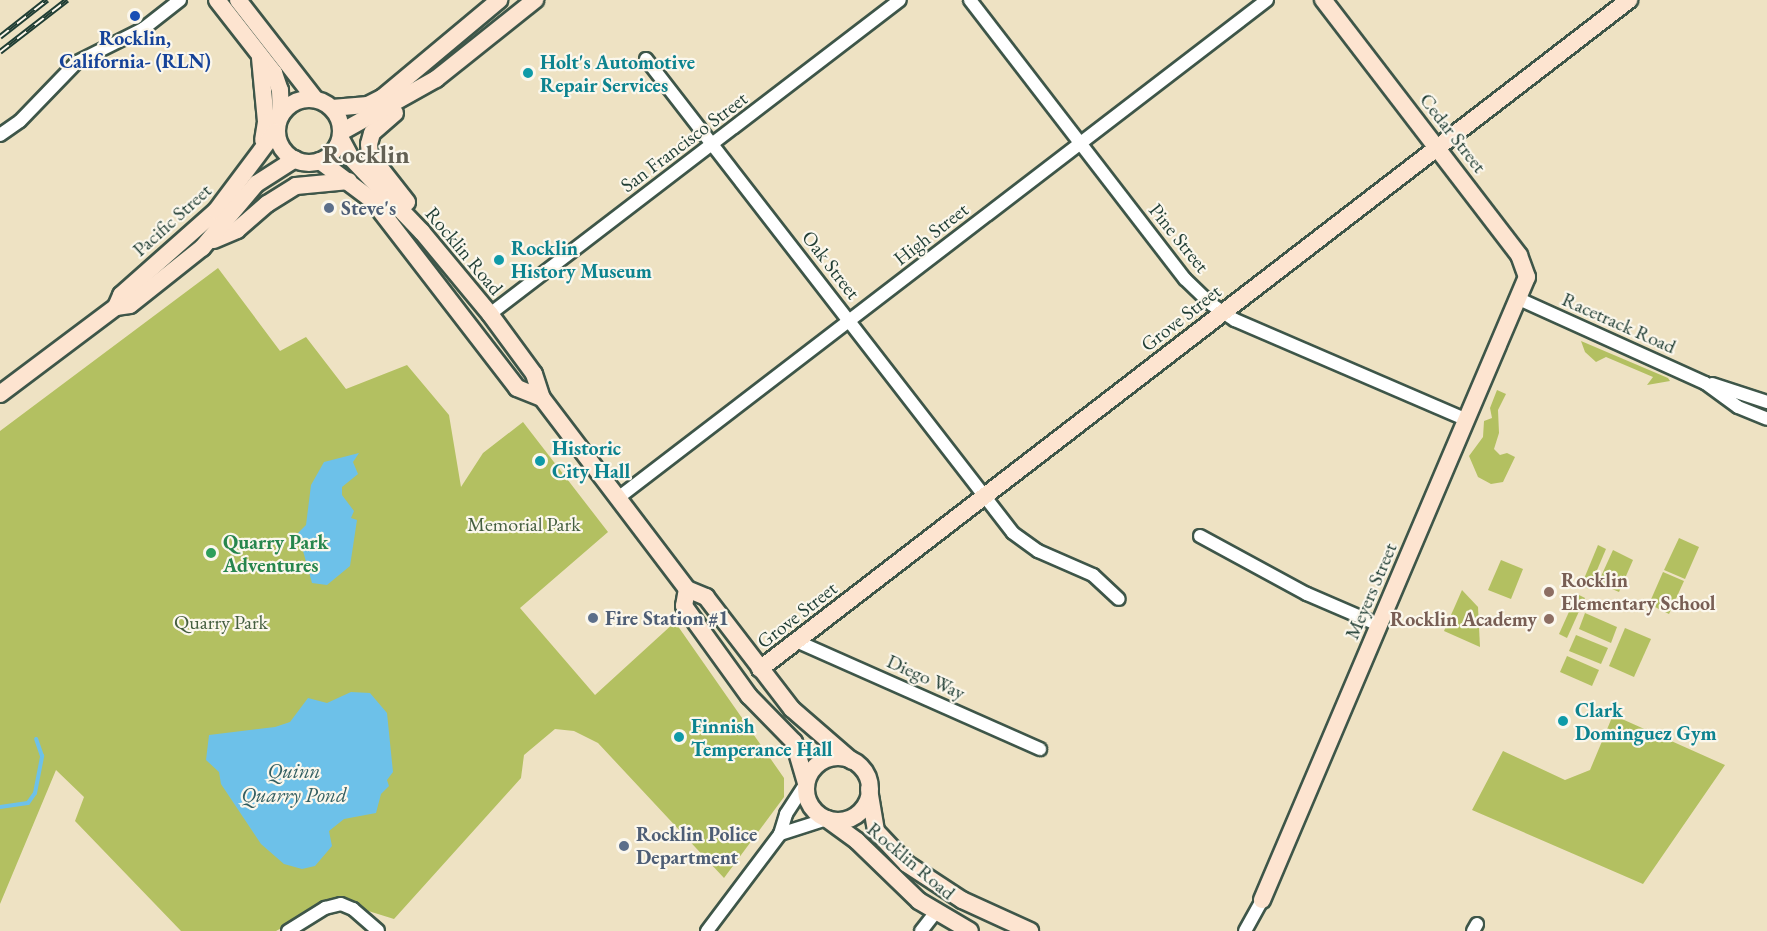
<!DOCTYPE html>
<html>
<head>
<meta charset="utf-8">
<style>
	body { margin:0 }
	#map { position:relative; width:1767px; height:931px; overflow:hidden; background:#eee2c3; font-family:"EB Garamond",serif }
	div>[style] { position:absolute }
	.green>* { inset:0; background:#b3c061 }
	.water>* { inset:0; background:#6dc1e9 }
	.stream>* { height:4px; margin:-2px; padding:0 2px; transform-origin:2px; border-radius:2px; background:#6dc1e9 }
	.roads { filter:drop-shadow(2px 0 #3e5649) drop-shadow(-2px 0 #3e5649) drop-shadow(0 2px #3e5649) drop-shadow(0 -2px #3e5649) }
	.street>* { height:12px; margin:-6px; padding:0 6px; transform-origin:6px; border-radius:6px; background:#fff }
	.secondary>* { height:16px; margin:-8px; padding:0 8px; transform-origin:8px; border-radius:8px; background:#fde4d0 }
	.secondary>.ring { margin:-8px; padding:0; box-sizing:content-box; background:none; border:16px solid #fde4d0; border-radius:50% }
	.rail>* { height:6px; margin-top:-3px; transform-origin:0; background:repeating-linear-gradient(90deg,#fbf7ec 0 11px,#1f3d34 0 22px); box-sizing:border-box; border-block:2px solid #1f3d34 }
	.dots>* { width:16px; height:16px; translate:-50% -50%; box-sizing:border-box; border:3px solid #fbf7ec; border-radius:50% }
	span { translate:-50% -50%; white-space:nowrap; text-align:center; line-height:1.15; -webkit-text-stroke:4.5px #fbf7ec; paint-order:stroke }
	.transit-label { font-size:20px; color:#164399; font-weight:700 }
	.culture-label { font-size:20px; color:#0d838f; font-weight:700 }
	.left { translate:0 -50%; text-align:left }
	.street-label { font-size:20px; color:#1f3d34 }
	.service-label { font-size:20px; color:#4e5e75; font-weight:700 }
	.park-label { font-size:20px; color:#445e3f }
	.leisure-label { font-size:20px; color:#27864d; font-weight:700 }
	.education-label { font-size:20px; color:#785e54; font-weight:700 }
	.right { translate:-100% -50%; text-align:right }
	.water-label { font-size:21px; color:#325e61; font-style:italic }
	.district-label { font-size:26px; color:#636154; font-weight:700 }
</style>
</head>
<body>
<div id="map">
	<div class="green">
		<div style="clip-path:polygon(218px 268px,280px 351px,306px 337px,346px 389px,407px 365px,449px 415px,461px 487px,483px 453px,523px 422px,608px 532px,520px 608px,595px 695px,675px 622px,784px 778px,784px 797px,724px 878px,598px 743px,574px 731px,555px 729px,524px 755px,521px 778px,394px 919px,333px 900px,276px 931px,181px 931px,75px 821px,84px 797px,56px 770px,0 904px,0 431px)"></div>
		<div style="clip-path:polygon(1581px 341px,1668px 378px,1670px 381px,1647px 385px,1653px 377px,1606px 357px,1596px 362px,1585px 352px)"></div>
		<div style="clip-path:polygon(1497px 390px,1506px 394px,1498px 410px,1499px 433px,1494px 449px,1500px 455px,1507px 453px,1515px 457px,1503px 482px,1491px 484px,1478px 477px,1469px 456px,1483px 437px,1484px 421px,1492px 418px,1490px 408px)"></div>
		<div style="clip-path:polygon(1679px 538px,1699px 547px,1685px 579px,1664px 570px)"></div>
		<div style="clip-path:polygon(1598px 545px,1606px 549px,1589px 589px,1581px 586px)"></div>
		<div style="clip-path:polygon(1613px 550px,1633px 560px,1619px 592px,1598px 583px)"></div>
		<div style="clip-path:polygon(1501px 560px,1523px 569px,1511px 599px,1488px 590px)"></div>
		<div style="clip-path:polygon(1663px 572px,1684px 581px,1669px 614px,1649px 604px)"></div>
		<div style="clip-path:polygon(1462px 590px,1478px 607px,1480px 647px,1444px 631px)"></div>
		<div style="clip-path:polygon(1577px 594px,1585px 598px,1567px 638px,1559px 634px)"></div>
		<div style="clip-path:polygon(1585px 613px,1617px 627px,1611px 643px,1579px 629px)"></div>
		<div style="clip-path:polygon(1625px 628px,1651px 639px,1634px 677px,1609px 666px)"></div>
		<div style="clip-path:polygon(1576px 635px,1608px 648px,1601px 664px,1569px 651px)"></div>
		<div style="clip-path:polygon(1567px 656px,1599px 670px,1592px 686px,1560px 672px)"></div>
		<div style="clip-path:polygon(1613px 715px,1725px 765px,1643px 884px,1472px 810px,1503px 751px,1565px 780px,1590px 770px)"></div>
	</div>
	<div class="water">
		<div style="clip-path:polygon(359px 453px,353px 462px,358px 474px,342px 487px,342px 495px,354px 511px,351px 518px,357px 520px,350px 566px,327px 585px,312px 583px,298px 533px,306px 525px,311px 485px,324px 462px)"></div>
		<div style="clip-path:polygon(351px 692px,370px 693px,387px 713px,393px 772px,387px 780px,389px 786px,381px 794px,376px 813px,344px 819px,329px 831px,332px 846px,315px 866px,302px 869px,284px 864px,261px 844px,221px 784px,219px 772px,206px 760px,209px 735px,275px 727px,290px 722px,308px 698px,327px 703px)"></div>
	</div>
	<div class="stream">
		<div style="left:0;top:807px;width:28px;rotate:-8deg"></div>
		<div style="left:28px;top:803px;width:12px;rotate:-55deg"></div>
		<div style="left:35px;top:793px;width:38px;rotate:-79deg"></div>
		<div style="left:42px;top:756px;width:18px;rotate:-109deg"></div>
	</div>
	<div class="roads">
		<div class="street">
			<div style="left:970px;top:0;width:352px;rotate:52.4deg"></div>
			<div style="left:1185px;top:279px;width:36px;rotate:44deg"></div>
			<div style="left:1211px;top:304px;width:29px;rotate:34deg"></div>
			<div style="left:1235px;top:320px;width:253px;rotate:23.3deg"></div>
			<div style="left:646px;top:59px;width:599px;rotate:52.25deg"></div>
			<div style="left:1013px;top:533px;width:31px;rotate:36deg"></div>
			<div style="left:1038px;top:551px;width:60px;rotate:23.6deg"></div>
			<div style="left:1093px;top:575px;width:35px;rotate:43deg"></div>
			<div style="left:0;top:135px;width:24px;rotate:-35deg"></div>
			<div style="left:20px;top:121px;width:82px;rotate:-46deg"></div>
			<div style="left:77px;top:62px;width:74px;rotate:-26.6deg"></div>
			<div style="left:143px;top:29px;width:47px;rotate:-38.1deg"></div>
			<div style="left:1519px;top:299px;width:204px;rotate:24.3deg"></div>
			<div style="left:1705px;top:383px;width:41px;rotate:36deg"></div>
			<div style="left:1738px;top:407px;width:31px;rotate:22deg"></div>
			<div style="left:490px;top:314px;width:516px;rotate:-37.45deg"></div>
			<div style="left:1712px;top:384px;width:58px;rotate:18.1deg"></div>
			<div style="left:618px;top:498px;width:818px;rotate:-37.5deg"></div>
			<div style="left:1200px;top:536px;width:122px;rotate:28.5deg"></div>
			<div style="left:1307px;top:594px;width:78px;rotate:23.3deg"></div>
			<div style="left:796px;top:641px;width:267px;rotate:23.9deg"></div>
			<div style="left:780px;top:834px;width:49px;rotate:-17.7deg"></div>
			<div style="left:288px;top:931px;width:44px;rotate:-31.9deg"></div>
			<div style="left:325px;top:908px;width:16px;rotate:-14deg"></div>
			<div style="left:341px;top:904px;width:13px;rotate:23deg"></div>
			<div style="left:353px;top:909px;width:33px;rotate:41deg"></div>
			<div style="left:707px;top:931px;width:121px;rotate:-53deg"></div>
			<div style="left:780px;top:834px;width:21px;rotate:-73deg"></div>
			<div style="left:786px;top:814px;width:37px;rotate:-57deg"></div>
			<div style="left:921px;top:931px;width:24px;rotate:-52deg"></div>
			<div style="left:1245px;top:931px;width:35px;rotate:-61deg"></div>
			<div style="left:1473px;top:931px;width:8px;rotate:-60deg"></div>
		</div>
		<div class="secondary">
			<div style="left:217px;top:0;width:93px;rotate:52deg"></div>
			<div style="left:274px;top:73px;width:18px;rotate:71deg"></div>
			<div style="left:280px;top:90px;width:25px;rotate:88deg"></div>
			<div style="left:238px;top:0;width:125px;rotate:52.1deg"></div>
			<div style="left:260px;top:58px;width:64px;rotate:84.6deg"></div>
			<div style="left:266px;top:122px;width:18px;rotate:99deg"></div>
			<div class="ring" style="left:277px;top:99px;width:48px;height:48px"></div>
			<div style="left:332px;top:108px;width:36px;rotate:-5deg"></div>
			<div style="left:368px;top:105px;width:16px;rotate:-27deg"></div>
			<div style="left:382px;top:98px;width:153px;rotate:-39.9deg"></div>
			<div style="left:395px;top:113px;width:30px;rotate:139deg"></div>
			<div style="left:372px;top:133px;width:11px;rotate:105deg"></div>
			<div style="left:369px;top:144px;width:11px;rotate:85deg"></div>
			<div style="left:370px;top:155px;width:60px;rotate:51.8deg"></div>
			<div style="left:343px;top:131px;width:107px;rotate:-29.2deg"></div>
			<div style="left:436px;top:79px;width:127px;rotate:-38.6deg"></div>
			<div style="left:341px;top:139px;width:21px;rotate:62deg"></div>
			<div style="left:351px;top:158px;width:103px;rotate:46.2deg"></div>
			<div style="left:422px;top:232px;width:107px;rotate:50.3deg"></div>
			<div style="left:490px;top:314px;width:74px;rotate:53.7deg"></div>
			<div style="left:534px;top:374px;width:25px;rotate:72deg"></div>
			<div style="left:542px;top:398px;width:240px;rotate:52.8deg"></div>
			<div style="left:687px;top:589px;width:21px;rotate:23deg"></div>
			<div style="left:706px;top:597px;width:141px;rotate:52.5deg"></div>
			<div style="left:792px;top:709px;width:79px;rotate:40.9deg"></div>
			<div style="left:320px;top:161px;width:66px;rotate:37deg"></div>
			<div style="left:373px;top:201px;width:236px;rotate:52.4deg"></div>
			<div style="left:517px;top:388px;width:27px;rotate:22deg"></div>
			<div style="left:214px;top:240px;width:25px;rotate:-23deg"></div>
			<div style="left:237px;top:230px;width:40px;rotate:-41deg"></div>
			<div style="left:267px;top:204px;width:34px;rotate:-32deg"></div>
			<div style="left:296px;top:186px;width:53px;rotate:-5.4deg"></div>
			<div style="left:116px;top:307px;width:13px;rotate:-67deg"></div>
			<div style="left:121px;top:295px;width:127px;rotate:-41.5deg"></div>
			<div style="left:216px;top:211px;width:99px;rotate:-53.2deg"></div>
			<div style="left:0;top:394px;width:145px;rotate:-36.9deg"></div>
			<div style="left:116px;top:307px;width:14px;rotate:-8deg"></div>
			<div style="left:130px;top:305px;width:92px;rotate:-38.4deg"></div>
			<div style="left:202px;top:248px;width:84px;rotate:-49.8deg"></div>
			<div style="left:256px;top:184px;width:46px;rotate:-32.7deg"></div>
			<div style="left:687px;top:589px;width:17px;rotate:100deg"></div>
			<div style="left:684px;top:606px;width:111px;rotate:54.2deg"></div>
			<div style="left:749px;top:696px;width:64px;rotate:45.6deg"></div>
			<div style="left:794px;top:742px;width:43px;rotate:73.7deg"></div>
			<div style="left:760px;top:669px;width:1097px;rotate:-37.59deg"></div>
			<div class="ring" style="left:806px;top:757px;width:48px;height:48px"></div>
			<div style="left:869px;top:789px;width:43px;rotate:80.5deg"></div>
			<div style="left:876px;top:831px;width:45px;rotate:46.8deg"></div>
			<div style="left:907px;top:864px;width:66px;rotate:33.2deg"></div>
			<div style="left:962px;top:900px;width:75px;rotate:24.5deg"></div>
			<div style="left:827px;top:819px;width:37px;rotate:36deg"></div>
			<div style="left:857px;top:841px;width:86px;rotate:44.1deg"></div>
			<div style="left:919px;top:901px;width:59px;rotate:30.5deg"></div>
			<div style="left:1262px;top:900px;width:677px;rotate:-66.96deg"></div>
			<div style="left:1527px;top:277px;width:23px;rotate:-110deg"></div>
			<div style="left:1519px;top:255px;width:322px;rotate:-127.5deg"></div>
		</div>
	</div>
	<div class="rail">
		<div style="left:0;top:37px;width:60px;rotate:-38.2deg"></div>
		<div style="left:0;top:52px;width:85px;rotate:-37.8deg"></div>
	</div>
	<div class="dots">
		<div style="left:135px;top:16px;background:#1a4fb4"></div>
		<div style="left:528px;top:73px;background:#0f9aa8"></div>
		<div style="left:329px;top:208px;background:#5c6f8a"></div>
		<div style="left:499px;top:260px;background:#0f9aa8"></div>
		<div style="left:540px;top:461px;background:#0f9aa8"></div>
		<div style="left:211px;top:553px;background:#2e9e5b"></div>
		<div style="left:1549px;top:592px;background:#8d6e63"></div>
		<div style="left:593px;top:618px;background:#5c6f8a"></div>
		<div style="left:1549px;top:619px;background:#8d6e63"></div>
		<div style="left:1563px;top:721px;background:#0f9aa8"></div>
		<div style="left:679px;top:737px;background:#0f9aa8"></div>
		<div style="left:624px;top:846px;background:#5c6f8a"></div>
	</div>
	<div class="transit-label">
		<span style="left:135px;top:50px">Rocklin,<br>California- (RLN)</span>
	</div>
	<div class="culture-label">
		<span class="left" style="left:540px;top:74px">Holt's Automotive<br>Repair Services</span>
		<span class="left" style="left:511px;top:260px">Rocklin<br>History Museum</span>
		<span class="left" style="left:552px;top:460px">Historic<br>City Hall</span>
		<span class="left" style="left:1575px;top:722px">Clark<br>Dominguez Gym</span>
		<span class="left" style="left:691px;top:738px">Finnish<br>Temperance Hall</span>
	</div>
	<div class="street-label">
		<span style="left:1453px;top:133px;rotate:52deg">Cedar Street</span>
		<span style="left:684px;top:142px;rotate:-37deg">San Francisco Street</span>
		<span style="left:172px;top:220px;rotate:-42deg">Pacific Street</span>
		<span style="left:931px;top:234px;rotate:-38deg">High Street</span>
		<span style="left:1179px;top:238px;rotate:51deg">Pine Street</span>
		<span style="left:464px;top:251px;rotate:50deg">Rocklin Road</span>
		<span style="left:831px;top:265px;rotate:52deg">Oak Street</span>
		<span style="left:1181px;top:318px;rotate:-38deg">Grove Street</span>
		<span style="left:1619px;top:323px;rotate:24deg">Racetrack Road</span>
		<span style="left:1371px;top:591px;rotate:-67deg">Meyers Street</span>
		<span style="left:797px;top:615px;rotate:-38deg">Grove Street</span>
		<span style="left:926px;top:677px;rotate:24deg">Diego Way</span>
		<span style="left:911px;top:861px;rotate:40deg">Rocklin Road</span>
	</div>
	<div class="service-label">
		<span class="left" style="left:341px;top:208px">Steve's</span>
		<span class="left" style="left:605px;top:618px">Fire Station #1</span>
		<span class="left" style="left:636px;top:846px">Rocklin Police<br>Department</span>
	</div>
	<div class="park-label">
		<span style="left:524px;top:524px">Memorial Park</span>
		<span style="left:221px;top:622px">Quarry Park</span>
	</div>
	<div class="leisure-label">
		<span class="left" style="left:223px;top:554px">Quarry Park<br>Adventures</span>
	</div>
	<div class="education-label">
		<span class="left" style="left:1561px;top:592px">Rocklin<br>Elementary School</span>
		<span class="right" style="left:1537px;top:619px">Rocklin Academy</span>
	</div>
	<div class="water-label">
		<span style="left:294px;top:783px">Quinn<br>Quarry Pond</span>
	</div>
	<div class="district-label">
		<span style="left:366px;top:155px">Rocklin</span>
	</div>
</div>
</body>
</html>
